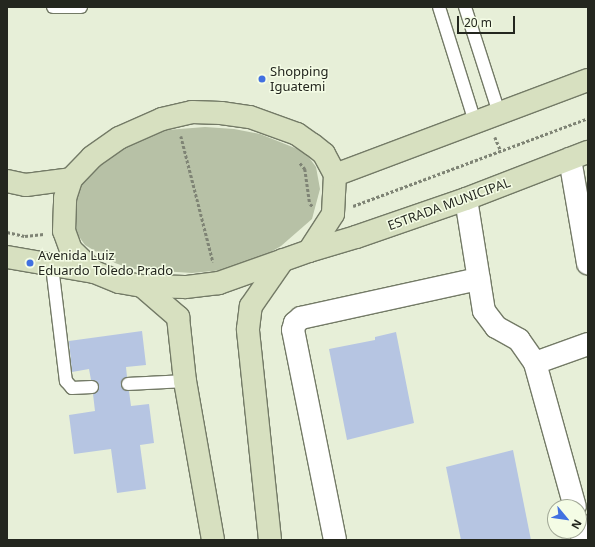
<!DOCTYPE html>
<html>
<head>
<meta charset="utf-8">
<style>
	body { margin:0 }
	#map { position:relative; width:595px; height:547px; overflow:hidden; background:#e7efd8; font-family:"Noto Sans",sans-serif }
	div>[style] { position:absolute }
	.green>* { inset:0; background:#b7c1a6 }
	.building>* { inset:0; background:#b6c5e2 }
	.path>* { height:2.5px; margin-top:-1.25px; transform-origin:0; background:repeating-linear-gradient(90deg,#7f8475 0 3px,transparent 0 5px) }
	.roads { filter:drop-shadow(1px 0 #737a66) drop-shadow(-1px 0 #737a66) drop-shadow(0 1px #737a66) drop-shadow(0 -1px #737a66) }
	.service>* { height:12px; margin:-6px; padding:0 6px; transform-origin:6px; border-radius:6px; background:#fff }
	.minor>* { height:22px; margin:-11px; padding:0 11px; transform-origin:11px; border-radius:11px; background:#fff }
	.secondary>* { height:22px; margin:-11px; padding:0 11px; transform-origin:11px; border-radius:11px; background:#d7e0c0 }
	.dots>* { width:11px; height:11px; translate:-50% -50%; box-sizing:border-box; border:2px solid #f4fce5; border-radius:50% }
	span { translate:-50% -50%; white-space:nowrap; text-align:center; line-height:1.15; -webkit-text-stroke:3px #f4fce5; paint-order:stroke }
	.poi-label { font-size:13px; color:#24271f }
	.left { translate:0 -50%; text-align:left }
	.street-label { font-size:13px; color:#24271f }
	.frame { position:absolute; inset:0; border:8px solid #24271f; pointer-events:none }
	.north { position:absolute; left:547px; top:499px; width:40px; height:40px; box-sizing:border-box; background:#f4fce5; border:1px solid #a1a796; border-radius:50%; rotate:119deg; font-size:11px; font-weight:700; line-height:16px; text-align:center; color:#24271f }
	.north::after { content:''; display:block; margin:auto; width:14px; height:18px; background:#4170e1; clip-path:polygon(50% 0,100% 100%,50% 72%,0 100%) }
	.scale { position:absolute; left:457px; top:16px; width:58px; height:18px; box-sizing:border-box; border:2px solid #24271f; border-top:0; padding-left:5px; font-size:12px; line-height:14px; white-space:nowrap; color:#24271f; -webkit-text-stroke:3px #f4fce5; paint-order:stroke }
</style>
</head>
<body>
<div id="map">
	<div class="green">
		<div style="clip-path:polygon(205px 127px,234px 129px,260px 134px,305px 152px,316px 167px,320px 189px,312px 219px,281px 246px,257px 260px,223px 270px,192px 273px,132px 269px,115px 263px,85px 245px,75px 231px,73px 206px,84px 178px,121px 145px,167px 130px)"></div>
	</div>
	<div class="building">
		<div style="clip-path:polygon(142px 331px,146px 365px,126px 367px,127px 377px,122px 380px,121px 385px,124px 390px,129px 391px,131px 406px,149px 404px,154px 443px,140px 445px,146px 489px,117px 493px,111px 449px,74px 454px,69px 415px,95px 411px,93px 394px,99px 387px,96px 381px,91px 380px,89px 369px,72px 372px,69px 341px)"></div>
		<div style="clip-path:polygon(396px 332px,414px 423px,347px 440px,329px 349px,375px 340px,375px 337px)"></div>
		<div style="clip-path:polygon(513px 450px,531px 540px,461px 540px,446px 467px)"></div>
	</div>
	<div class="path">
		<div style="left:181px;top:136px;width:130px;rotate:75.7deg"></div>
		<div style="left:495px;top:137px;width:15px;rotate:67deg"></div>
		<div style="left:300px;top:163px;width:8px;rotate:50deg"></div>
		<div style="left:305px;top:169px;width:35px;rotate:82deg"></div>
		<div style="left:310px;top:204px;width:4px;rotate:34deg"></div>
		<div style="left:353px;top:206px;width:251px;rotate:-20.5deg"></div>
		<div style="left:7px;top:232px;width:18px;rotate:13deg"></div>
		<div style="left:25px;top:236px;width:19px;rotate:-6deg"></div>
	</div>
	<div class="roads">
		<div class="service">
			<div style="left:53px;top:7px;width:28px"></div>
			<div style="left:439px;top:7px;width:121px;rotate:72.6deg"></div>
			<div style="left:465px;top:7px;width:111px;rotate:72.2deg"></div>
			<div style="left:52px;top:266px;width:116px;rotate:83.1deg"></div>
			<div style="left:66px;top:381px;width:9px;rotate:49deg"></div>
			<div style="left:72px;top:388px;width:20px;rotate:-3deg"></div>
			<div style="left:128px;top:384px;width:57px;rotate:-3deg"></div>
		</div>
		<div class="minor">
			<div style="left:570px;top:159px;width:106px;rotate:80.2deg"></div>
			<div style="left:466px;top:199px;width:113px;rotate:80.9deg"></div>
			<div style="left:484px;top:311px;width:20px;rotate:53deg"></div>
			<div style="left:496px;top:327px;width:26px;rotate:29deg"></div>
			<div style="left:519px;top:340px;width:28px;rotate:55deg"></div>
			<div style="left:535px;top:363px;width:149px;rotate:74.5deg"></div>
			<div style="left:535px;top:363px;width:56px;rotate:-19.7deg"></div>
			<div style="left:579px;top:524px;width:16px;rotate:76deg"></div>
			<div style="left:335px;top:540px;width:214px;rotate:-101.3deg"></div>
			<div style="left:293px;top:330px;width:7px;rotate:-74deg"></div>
			<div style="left:295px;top:323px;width:8px;rotate:-40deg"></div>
			<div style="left:301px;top:318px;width:182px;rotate:-12.4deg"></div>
		</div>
		<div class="secondary">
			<div style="left:192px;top:112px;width:29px;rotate:2deg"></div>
			<div style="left:221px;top:113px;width:29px;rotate:8deg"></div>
			<div style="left:250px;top:117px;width:50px;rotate:19.9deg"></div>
			<div style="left:297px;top:134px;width:19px;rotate:35deg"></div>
			<div style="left:313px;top:145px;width:14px;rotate:39deg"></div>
			<div style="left:324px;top:154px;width:24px;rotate:62deg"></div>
			<div style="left:335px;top:175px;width:39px;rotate:93deg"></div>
			<div style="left:333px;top:214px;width:44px;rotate:123deg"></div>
			<div style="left:309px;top:251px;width:96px;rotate:160.4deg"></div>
			<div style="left:219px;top:283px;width:34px;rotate:173deg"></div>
			<div style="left:185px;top:287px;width:43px;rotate:-178.7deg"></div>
			<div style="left:142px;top:286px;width:23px;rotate:-170deg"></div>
			<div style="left:119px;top:282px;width:27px;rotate:-158deg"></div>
			<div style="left:94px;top:272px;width:32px;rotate:-136deg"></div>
			<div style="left:71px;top:250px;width:20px;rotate:-110deg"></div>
			<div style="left:64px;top:231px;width:33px;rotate:-88deg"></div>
			<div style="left:65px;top:198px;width:20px;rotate:-72deg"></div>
			<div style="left:71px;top:179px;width:30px;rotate:-46deg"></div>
			<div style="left:92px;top:157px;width:33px;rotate:-35deg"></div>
			<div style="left:119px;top:138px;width:47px;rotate:-23.8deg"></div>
			<div style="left:162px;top:119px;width:31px;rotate:-13deg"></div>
			<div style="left:335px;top:175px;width:270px;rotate:-20.6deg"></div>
			<div style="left:7px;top:181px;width:19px;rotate:12deg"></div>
			<div style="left:26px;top:185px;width:45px;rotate:-7.6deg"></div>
			<div style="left:309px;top:251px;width:49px;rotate:-16.6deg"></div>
			<div style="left:356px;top:237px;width:116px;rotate:-19.1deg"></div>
			<div style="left:466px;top:199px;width:131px;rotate:-21.1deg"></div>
			<div style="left:7px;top:257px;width:88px;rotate:9.8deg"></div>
			<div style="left:142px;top:286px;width:48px;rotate:40.7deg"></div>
			<div style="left:178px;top:317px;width:64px;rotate:83.8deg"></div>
			<div style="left:185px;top:381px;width:161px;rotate:80deg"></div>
			<div style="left:270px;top:540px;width:212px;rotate:-96deg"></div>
			<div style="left:248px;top:329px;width:23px;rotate:-83deg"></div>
			<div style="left:251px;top:306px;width:56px;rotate:-55.2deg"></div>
		</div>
	</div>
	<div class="dots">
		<div style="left:262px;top:79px;background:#4170e1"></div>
		<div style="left:30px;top:263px;background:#4170e1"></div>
	</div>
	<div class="poi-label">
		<span class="left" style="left:270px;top:79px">Shopping<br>Iguatemi</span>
		<span class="left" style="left:38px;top:263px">Avenida Luiz<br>Eduardo Toledo Prado</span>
	</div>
	<div class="street-label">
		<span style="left:449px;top:204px;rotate:-20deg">ESTRADA MUNICIPAL</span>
	</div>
	<div class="frame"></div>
	<div class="north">N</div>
	<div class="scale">20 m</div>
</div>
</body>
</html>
